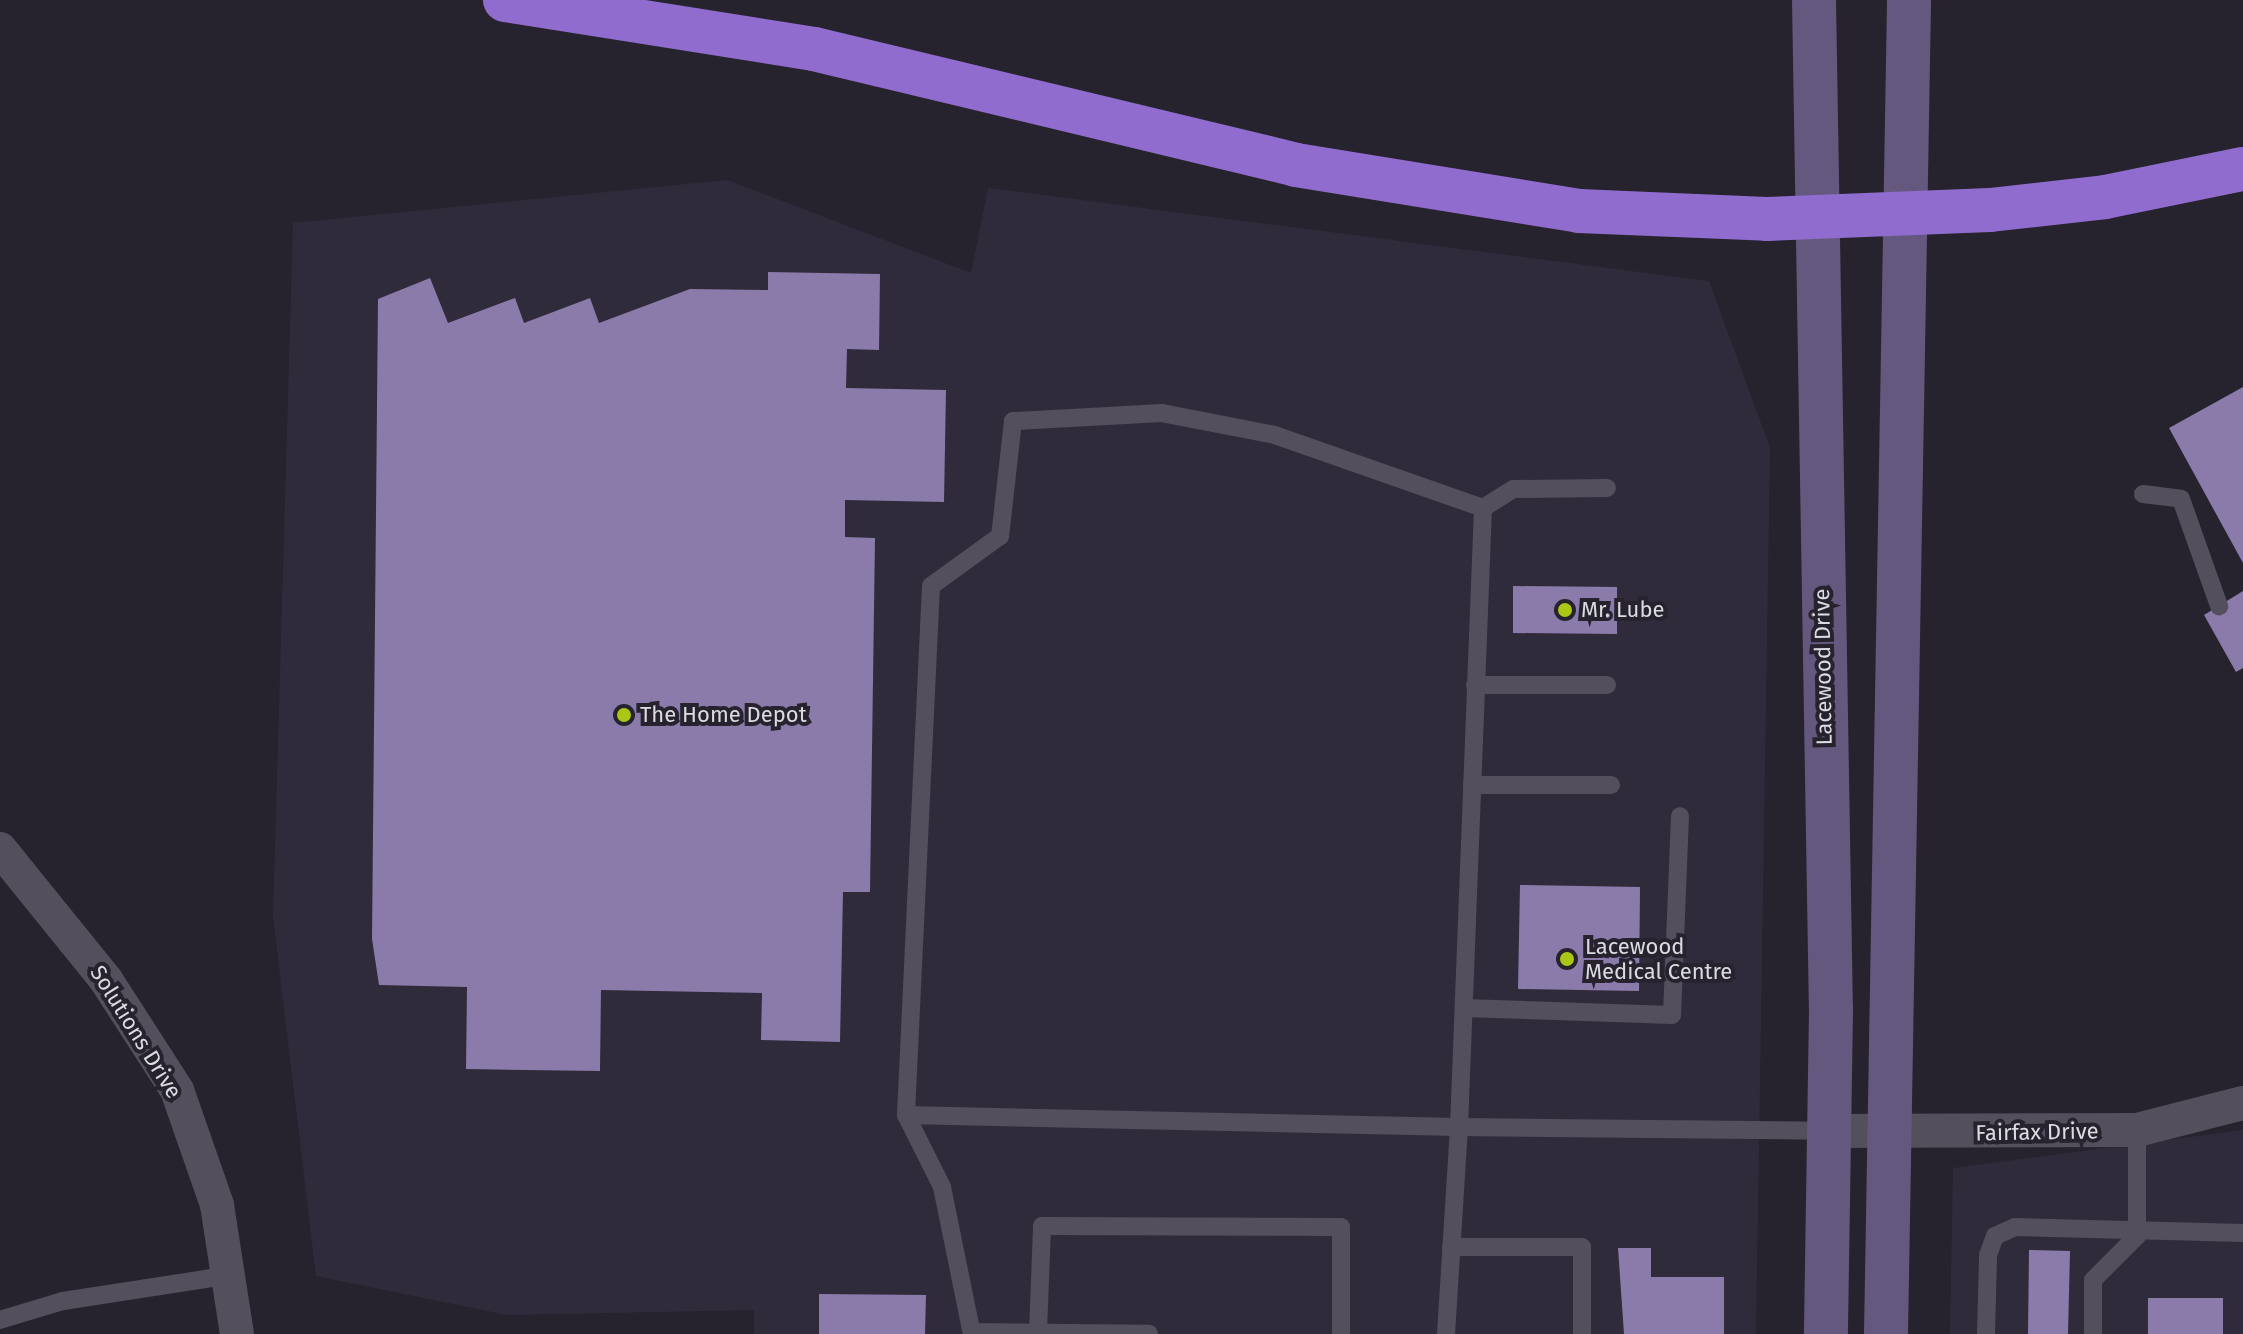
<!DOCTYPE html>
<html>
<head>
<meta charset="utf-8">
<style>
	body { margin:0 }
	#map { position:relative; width:2243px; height:1334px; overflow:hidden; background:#26232e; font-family:"Fira Sans",sans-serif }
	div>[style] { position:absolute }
	.built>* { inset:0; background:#302b3b }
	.building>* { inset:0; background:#8b7bab }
	.lane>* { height:18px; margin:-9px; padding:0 9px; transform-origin:9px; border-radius:9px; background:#534f5c }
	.street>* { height:34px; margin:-17px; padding:0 17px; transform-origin:17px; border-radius:17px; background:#534f5c }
	.secondary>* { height:44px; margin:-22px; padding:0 22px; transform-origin:22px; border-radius:22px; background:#65587e }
	.highway>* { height:44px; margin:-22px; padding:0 22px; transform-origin:22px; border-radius:22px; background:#906cce }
	.dots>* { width:22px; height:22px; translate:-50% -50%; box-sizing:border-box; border:4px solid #26232e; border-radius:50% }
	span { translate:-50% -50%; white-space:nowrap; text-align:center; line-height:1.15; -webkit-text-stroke:8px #26232e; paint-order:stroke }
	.poi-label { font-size:22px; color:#dddbe2 }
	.left { translate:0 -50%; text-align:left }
	.street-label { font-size:22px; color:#dddbe2 }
</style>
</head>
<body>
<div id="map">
	<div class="built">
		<div style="clip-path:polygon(727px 180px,971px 273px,988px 188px,1709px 281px,1770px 448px,1756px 1334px,754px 1334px,754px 1310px,507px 1315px,316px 1276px,273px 917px,293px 223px)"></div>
		<div style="clip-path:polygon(2243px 1130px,2243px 1334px,1950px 1334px,1953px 1168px)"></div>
	</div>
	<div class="building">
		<div style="clip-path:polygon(768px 272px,880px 274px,879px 350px,847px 349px,846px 388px,946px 390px,944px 502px,845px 500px,845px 537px,875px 538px,870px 892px,843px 892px,840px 1042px,761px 1040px,762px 993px,601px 990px,600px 1071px,466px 1069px,467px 987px,379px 985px,372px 939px,378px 299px,430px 278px,448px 323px,515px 298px,524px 323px,590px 298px,599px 323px,690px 289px,768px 290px)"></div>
		<div style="clip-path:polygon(2243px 387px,2243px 563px,2169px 428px)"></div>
		<div style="clip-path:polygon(1513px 586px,1617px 587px,1617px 634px,1513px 633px)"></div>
		<div style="clip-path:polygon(2243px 591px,2243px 668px,2236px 672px,2204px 615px)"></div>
		<div style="clip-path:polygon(1520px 885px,1640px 887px,1639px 991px,1518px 989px)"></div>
		<div style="clip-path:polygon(1618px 1248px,1651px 1248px,1651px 1277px,1724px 1277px,1724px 1334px,1624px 1334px)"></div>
		<div style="clip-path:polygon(2029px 1250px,2070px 1251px,2068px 1334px,2028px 1334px)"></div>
		<div style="clip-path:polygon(819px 1294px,926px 1295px,925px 1334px,819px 1334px)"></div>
		<div style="clip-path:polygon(2148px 1298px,2223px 1298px,2223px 1334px,2148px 1334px)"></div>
	</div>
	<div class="lane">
		<div style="left:2143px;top:494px;width:38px;rotate:7deg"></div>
		<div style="left:2181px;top:499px;width:114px;rotate:70.4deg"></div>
		<div style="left:1483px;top:508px;width:36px;rotate:-32deg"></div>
		<div style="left:1514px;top:489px;width:93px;rotate:-0.6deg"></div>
		<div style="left:1475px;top:685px;width:132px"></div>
		<div style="left:1472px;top:785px;width:139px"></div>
		<div style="left:1464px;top:1008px;width:208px;rotate:1.9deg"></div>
		<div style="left:1672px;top:1015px;width:199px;rotate:-87.7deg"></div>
		<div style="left:906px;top:1115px;width:80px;rotate:63.4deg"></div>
		<div style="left:942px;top:1187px;width:150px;rotate:78.5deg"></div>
		<div style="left:1451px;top:1247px;width:131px"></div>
		<div style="left:1582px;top:1247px;width:87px;rotate:90deg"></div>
		<div style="left:0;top:1320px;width:66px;rotate:-16.8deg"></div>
		<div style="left:63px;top:1301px;width:170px;rotate:-8.8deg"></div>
		<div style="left:972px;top:1332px;width:177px;rotate:0.6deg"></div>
		<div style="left:1038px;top:1332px;width:106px;rotate:-87.8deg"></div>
		<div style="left:1042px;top:1226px;width:299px;rotate:0.2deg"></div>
		<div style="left:1341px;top:1227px;width:107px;rotate:90deg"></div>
		<div style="left:1446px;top:1334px;width:207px;rotate:-86.4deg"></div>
		<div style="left:1459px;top:1127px;width:619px;rotate:-87.78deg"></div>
		<div style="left:1483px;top:508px;width:220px;rotate:-160.7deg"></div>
		<div style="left:1275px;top:435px;width:115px;rotate:-169deg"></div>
		<div style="left:1162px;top:413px;width:149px;rotate:176.9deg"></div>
		<div style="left:1013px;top:421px;width:116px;rotate:96.4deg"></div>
		<div style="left:1000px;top:536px;width:85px;rotate:144.1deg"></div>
		<div style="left:931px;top:586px;width:530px;rotate:92.71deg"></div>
		<div style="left:906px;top:1115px;width:553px;rotate:1.24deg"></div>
		<div style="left:1459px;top:1127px;width:369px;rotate:0.6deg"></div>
		<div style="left:1986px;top:1334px;width:79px;rotate:-88.5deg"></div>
		<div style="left:1988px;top:1255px;width:20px;rotate:-70deg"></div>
		<div style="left:1995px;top:1236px;width:22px;rotate:-24deg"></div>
		<div style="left:2015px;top:1227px;width:228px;rotate:1.5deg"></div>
		<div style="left:2093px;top:1334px;width:54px;rotate:-90deg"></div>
		<div style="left:2093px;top:1280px;width:62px;rotate:-45deg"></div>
		<div style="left:2137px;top:1236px;width:106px;rotate:-90deg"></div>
	</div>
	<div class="street">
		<div style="left:0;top:849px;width:169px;rotate:51deg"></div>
		<div style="left:106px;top:980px;width:131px;rotate:57.2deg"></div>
		<div style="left:177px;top:1090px;width:122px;rotate:70.8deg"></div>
		<div style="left:217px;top:1205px;width:131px;rotate:81.2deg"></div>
		<div style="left:1828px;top:1131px;width:309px;rotate:-0.2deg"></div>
		<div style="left:2137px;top:1130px;width:109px;rotate:-14.3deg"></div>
	</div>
	<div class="secondary">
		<div style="left:1814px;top:0;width:1010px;rotate:89.04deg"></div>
		<div style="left:1831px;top:1010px;width:324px;rotate:90.9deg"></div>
		<div style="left:1886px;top:1334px;width:1334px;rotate:-89.01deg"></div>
	</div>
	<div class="highway">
		<div style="left:505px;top:0;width:313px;rotate:9deg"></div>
		<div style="left:814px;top:49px;width:496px;rotate:13.5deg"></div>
		<div style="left:1296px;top:165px;width:287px;rotate:9.2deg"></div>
		<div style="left:1579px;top:211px;width:188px;rotate:2.4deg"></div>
		<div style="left:1767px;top:219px;width:223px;rotate:-2.3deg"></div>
		<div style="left:1990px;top:210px;width:116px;rotate:-6.4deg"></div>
		<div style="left:2105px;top:197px;width:141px;rotate:-11.5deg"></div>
	</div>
	<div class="dots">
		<div style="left:1565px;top:610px;background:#abc615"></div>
		<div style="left:624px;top:715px;background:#abc615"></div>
		<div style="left:1567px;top:959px;background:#abc615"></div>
	</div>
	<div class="poi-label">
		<span class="left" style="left:1581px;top:610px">Mr. Lube</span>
		<span class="left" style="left:640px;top:715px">The Home Depot</span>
		<span class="left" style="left:1585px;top:959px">Lacewood<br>Medical Centre</span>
	</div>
	<div class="street-label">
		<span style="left:1823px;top:667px;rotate:-91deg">Lacewood Drive</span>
		<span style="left:136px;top:1032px;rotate:58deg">Solutions Drive</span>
		<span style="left:2037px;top:1132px;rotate:-1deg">Fairfax Drive</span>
	</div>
</div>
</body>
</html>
